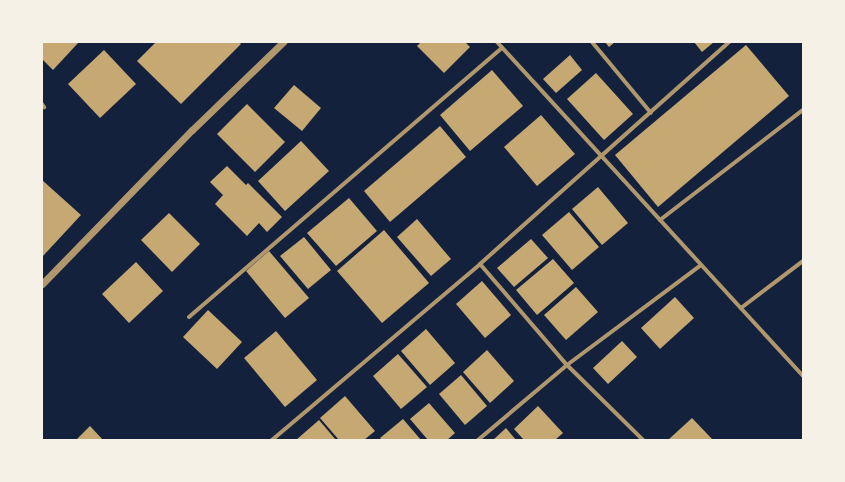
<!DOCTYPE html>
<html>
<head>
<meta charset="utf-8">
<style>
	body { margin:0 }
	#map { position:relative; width:845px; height:482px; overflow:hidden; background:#14213d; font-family:Figtree,sans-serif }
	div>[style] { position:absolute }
	.building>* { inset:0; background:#c6a872 }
	.minor>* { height:4px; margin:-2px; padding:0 2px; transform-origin:2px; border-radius:2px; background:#b1986c }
	.tertiary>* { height:7px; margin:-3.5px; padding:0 3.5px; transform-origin:3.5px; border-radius:3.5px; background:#b1986c }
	span { translate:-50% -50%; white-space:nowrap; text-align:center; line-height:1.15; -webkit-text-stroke:4px #f6f1e7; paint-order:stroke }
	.frame { position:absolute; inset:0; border:43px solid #f6f1e7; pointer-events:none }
</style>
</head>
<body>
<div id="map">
	<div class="building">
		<div style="clip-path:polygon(42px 42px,79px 42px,53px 70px,42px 59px)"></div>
		<div style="clip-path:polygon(156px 42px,239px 42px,241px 44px,181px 104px,137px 61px)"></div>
		<div style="clip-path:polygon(421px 42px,465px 42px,470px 47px,444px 73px,417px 46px)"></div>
		<div style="clip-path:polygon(605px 42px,615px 42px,609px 47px)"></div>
		<div style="clip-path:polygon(694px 42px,714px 42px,702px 52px)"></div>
		<div style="clip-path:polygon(746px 45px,789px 96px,658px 207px,615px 155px)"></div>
		<div style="clip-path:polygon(104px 50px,136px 84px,100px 118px,68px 84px)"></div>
		<div style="clip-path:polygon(570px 55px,582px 70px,556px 93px,543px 79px)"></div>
		<div style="clip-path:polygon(492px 70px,523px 106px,470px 151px,440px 115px)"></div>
		<div style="clip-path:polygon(596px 73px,633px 114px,604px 140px,567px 99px)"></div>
		<div style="clip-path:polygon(294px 85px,321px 108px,302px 131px,274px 108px)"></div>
		<div style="clip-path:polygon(247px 104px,285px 142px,255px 172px,217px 134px)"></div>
		<div style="clip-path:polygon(541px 115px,575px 154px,537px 186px,504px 147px)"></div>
		<div style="clip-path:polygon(440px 126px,466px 157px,390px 222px,364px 191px)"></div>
		<div style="clip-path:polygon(301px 141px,329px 171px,285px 211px,258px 181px)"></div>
		<div style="clip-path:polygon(227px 166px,246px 185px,248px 183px,282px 217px,267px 232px,259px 223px,247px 236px,215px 204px,223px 195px,210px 182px)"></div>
		<div style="clip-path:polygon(42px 180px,81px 215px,43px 256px,42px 255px)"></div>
		<div style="clip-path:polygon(598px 187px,628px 223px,602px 245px,572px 209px)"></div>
		<div style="clip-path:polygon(349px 198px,377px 231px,336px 266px,307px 233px)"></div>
		<div style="clip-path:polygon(569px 212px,599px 247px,572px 270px,542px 235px)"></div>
		<div style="clip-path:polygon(169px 213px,200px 244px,172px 272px,141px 240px)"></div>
		<div style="clip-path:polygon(417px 219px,451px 259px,431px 276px,397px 237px)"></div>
		<div style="clip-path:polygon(384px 230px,429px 283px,382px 323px,337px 271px)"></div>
		<div style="clip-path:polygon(304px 237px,331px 270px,308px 289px,280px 256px)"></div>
		<div style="clip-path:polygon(531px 239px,548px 258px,514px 287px,497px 268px)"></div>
		<div style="clip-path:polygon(269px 251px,309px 298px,285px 318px,246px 271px)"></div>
		<div style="clip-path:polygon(553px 259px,574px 283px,537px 315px,516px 290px)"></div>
		<div style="clip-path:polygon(136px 262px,163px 291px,129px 323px,102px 294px)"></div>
		<div style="clip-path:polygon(482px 281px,511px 315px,485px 338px,456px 304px)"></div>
		<div style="clip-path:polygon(576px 287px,598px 312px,566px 340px,544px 315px)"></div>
		<div style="clip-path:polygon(675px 297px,694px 318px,660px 349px,641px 328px)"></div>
		<div style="clip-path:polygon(208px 310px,242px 342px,217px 369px,183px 337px)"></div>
		<div style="clip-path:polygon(426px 329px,455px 363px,430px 385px,401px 351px)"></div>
		<div style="clip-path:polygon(276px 331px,317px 380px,285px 407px,244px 358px)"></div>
		<div style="clip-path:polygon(622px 341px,637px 357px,608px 384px,593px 368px)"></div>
		<div style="clip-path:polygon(487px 350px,514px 381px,490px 403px,463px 372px)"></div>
		<div style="clip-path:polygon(398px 354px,427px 387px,401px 409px,373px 376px)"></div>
		<div style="clip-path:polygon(461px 375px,487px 406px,465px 425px,439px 394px)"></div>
		<div style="clip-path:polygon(345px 396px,375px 431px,364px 440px,339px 440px,320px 418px)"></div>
		<div style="clip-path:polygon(429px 403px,455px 433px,447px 440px,428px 440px,410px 419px)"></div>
		<div style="clip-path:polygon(538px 406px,563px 433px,555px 440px,524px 440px,514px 429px)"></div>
		<div style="clip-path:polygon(692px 418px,713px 440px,668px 440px)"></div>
		<div style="clip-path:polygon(403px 419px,421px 440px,382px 440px,380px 438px)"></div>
		<div style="clip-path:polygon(319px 420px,336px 440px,296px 440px)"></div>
		<div style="clip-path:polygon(90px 426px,103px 440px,76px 440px)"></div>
		<div style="clip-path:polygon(506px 428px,516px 440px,493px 440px)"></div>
	</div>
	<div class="minor">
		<div style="left:497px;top:42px;width:453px;rotate:47.5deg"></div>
		<div style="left:592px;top:42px;width:92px;rotate:50.3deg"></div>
		<div style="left:42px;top:104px;width:4px;rotate:56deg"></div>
		<div style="left:660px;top:220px;width:180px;rotate:-37.6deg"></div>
		<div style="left:480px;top:264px;width:133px;rotate:49.3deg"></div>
		<div style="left:567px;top:365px;width:107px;rotate:44.6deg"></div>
		<div style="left:741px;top:308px;width:78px;rotate:-37.2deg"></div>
		<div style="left:189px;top:317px;width:413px;rotate:-40.7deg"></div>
		<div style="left:272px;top:440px;width:272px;rotate:-40.2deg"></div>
		<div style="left:480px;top:264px;width:334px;rotate:-41.7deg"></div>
		<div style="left:478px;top:440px;width:116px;rotate:-40.1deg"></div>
		<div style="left:567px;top:365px;width:167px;rotate:-36.7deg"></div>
	</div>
	<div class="tertiary">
		<div style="left:42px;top:284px;width:215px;rotate:-45.8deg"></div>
		<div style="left:192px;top:130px;width:127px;rotate:-44deg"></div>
	</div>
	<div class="frame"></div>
</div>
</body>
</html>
